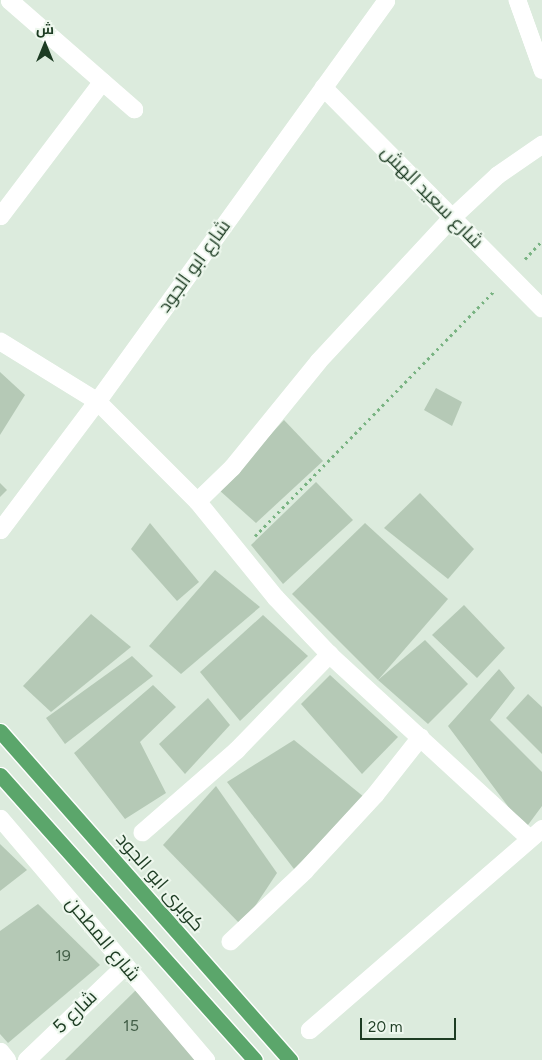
<!DOCTYPE html>
<html>
<head>
<meta charset="utf-8">
<style>
	body { margin:0 }
	#map { position:relative; width:542px; height:1060px; overflow:hidden; background:#dcebdd; font-family:Figtree,Cairo,sans-serif }
	div>[style] { position:absolute }
	.building>* { inset:0; background:#b5c9b6 }
	.path>* { height:3px; margin-top:-1.5px; transform-origin:0; background:repeating-linear-gradient(90deg,#79b382 0 2.5px,transparent 0 6.5px) }
	.roads { filter:drop-shadow(1px 0 #fff) drop-shadow(-1px 0 #fff) drop-shadow(0 1px #fff) drop-shadow(0 -1px #fff) }
	.minor>* { height:15px; margin:-7.5px; padding:0 7.5px; transform-origin:7.5px; border-radius:7.5px; background:#fff }
	.primary>* { height:15px; margin:-7.5px; padding:0 7.5px; transform-origin:7.5px; border-radius:7.5px; background:#5ba66b }
	span { translate:-50% -50%; white-space:nowrap; text-align:center; line-height:1.15; -webkit-text-stroke:4px #edf7ed; paint-order:stroke }
	.number-label { font-size:16px; color:#435f48 }
	.number-label span { -webkit-text-stroke-width:0 }
	.street-label { font-size:19px; color:#1d3c23 }
	.north { position:absolute; left:20px; top:20px; width:50px; height:50px; -webkit-text-stroke:4px #edf7ed; paint-order:stroke; rotate:0deg; font-size:14px; font-weight:700; line-height:20px; text-align:center; color:#1d3c23 }
	.north::after { content:''; display:block; margin:auto; width:18px; height:22px; background:#1d3c23; clip-path:polygon(50% 0,100% 100%,50% 72%,0 100%) }
	.scale { position:absolute; left:360px; top:1018px; width:96px; height:22px; box-sizing:border-box; border:2px solid #1d3c23; border-top:0; padding-left:6px; font-size:15px; line-height:18px; white-space:nowrap; color:#1d3c23; -webkit-text-stroke:4px #edf7ed; paint-order:stroke }
</style>
</head>
<body>
<div id="map">
	<div class="building">
		<div style="clip-path:polygon(0 372px,25px 395px,0 435px)"></div>
		<div style="clip-path:polygon(436px 388px,462px 402px,452px 426px,424px 410px)"></div>
		<div style="clip-path:polygon(284px 420px,323px 461px,256px 523px,219px 490px)"></div>
		<div style="clip-path:polygon(316px 482px,353px 520px,283px 584px,251px 545px)"></div>
		<div style="clip-path:polygon(0 483px,7px 490px,0 497px)"></div>
		<div style="clip-path:polygon(420px 493px,474px 549px,448px 579px,384px 528px)"></div>
		<div style="clip-path:polygon(150px 523px,199px 582px,177px 601px,131px 549px)"></div>
		<div style="clip-path:polygon(365px 523px,448px 599px,378px 680px,292px 594px)"></div>
		<div style="clip-path:polygon(215px 570px,260px 607px,181px 674px,149px 646px)"></div>
		<div style="clip-path:polygon(464px 605px,505px 648px,477px 678px,432px 635px)"></div>
		<div style="clip-path:polygon(91px 614px,131px 647px,51px 712px,23px 686px)"></div>
		<div style="clip-path:polygon(263px 615px,308px 656px,240px 721px,200px 672px)"></div>
		<div style="clip-path:polygon(425px 640px,468px 684px,428px 724px,378px 680px)"></div>
		<div style="clip-path:polygon(132px 656px,153px 676px,65px 744px,46px 718px)"></div>
		<div style="clip-path:polygon(499px 669px,515px 688px,490px 720px,542px 772px,542px 806px,525px 829px,448px 726px)"></div>
		<div style="clip-path:polygon(330px 675px,398px 737px,362px 774px,301px 704px)"></div>
		<div style="clip-path:polygon(153px 685px,176px 707px,140px 742px,166px 793px,125px 819px,74px 753px)"></div>
		<div style="clip-path:polygon(528px 694px,542px 707px,542px 754px,506px 718px)"></div>
		<div style="clip-path:polygon(208px 698px,230px 725px,185px 774px,159px 744px)"></div>
		<div style="clip-path:polygon(294px 740px,364px 797px,294px 869px,227px 782px)"></div>
		<div style="clip-path:polygon(216px 786px,277px 873px,242px 926px,163px 845px)"></div>
		<div style="clip-path:polygon(0 844px,27px 870px,0 891px)"></div>
		<div style="clip-path:polygon(38px 904px,100px 965px,8px 1043px,0 1034px,0 931px)"></div>
		<div style="clip-path:polygon(138px 988px,201px 1060px,65px 1060px)"></div>
	</div>
	<div class="path">
		<div style="left:525px;top:259px;width:25px;rotate:-47deg"></div>
		<div style="left:255px;top:536px;width:341px;rotate:-45.7deg"></div>
	</div>
	<div class="roads">
		<div class="minor">
			<div style="left:9px;top:0;width:166px;rotate:41.1deg"></div>
			<div style="left:517px;top:0;width:74px;rotate:70.3deg"></div>
			<div style="left:323px;top:87px;width:311px;rotate:45.3deg"></div>
			<div style="left:0;top:216px;width:169px;rotate:-52.9deg"></div>
			<div style="left:0;top:341px;width:114px;rotate:31.7deg"></div>
			<div style="left:97px;top:401px;width:141px;rotate:45deg"></div>
			<div style="left:197px;top:501px;width:124px;rotate:50.9deg"></div>
			<div style="left:275px;top:597px;width:79px;rotate:46.5deg"></div>
			<div style="left:329px;top:654px;width:272px;rotate:42.6deg"></div>
			<div style="left:197px;top:501px;width:49px;rotate:-44.2deg"></div>
			<div style="left:232px;top:467px;width:136px;rotate:-50.9deg"></div>
			<div style="left:318px;top:361px;width:197px;rotate:-47.1deg"></div>
			<div style="left:452px;top:217px;width:62px;rotate:-43deg"></div>
			<div style="left:497px;top:175px;width:55px;rotate:-34.6deg"></div>
			<div style="left:0;top:530px;width:161px;rotate:-53.1deg"></div>
			<div style="left:97px;top:401px;width:494px;rotate:-54.2deg"></div>
			<div style="left:0;top:818px;width:318px;rotate:49.6deg"></div>
			<div style="left:142px;top:832px;width:125px;rotate:-41.1deg"></div>
			<div style="left:236px;top:750px;width:134px;rotate:-45.9deg"></div>
			<div style="left:230px;top:941px;width:102px;rotate:-43.4deg"></div>
			<div style="left:304px;top:871px;width:105px;rotate:-47.3deg"></div>
			<div style="left:375px;top:794px;width:73px;rotate:-51.7deg"></div>
			<div style="left:309px;top:1030px;width:308px;rotate:-40.9deg"></div>
			<div style="left:0;top:1051px;width:11px;rotate:52deg"></div>
			<div style="left:26px;top:1060px;width:137px;rotate:-43.8deg"></div>
		</div>
		<div class="primary">
			<div style="left:0;top:731px;width:439px;rotate:48.6deg"></div>
			<div style="left:0;top:775px;width:382px;rotate:48.2deg"></div>
		</div>
	</div>
	<div class="number-label">
		<span style="left:63px;top:956px">19</span>
		<span style="left:131px;top:1026px">15</span>
	</div>
	<div class="street-label">
		<span style="left:432px;top:197px;rotate:45deg">شارع سعيد الهش</span>
		<span style="left:194px;top:266px;rotate:-54deg">شارع ابو الجود</span>
		<span style="left:160px;top:882px;rotate:49deg">كوبرى ابو الجود</span>
		<span style="left:103px;top:939px;rotate:50deg">شارع المطحن</span>
		<span style="left:75px;top:1012px;rotate:-44deg">شارع 5</span>
	</div>
	<div class="north">ش</div>
	<div class="scale">20 m</div>
</div>
</body>
</html>
